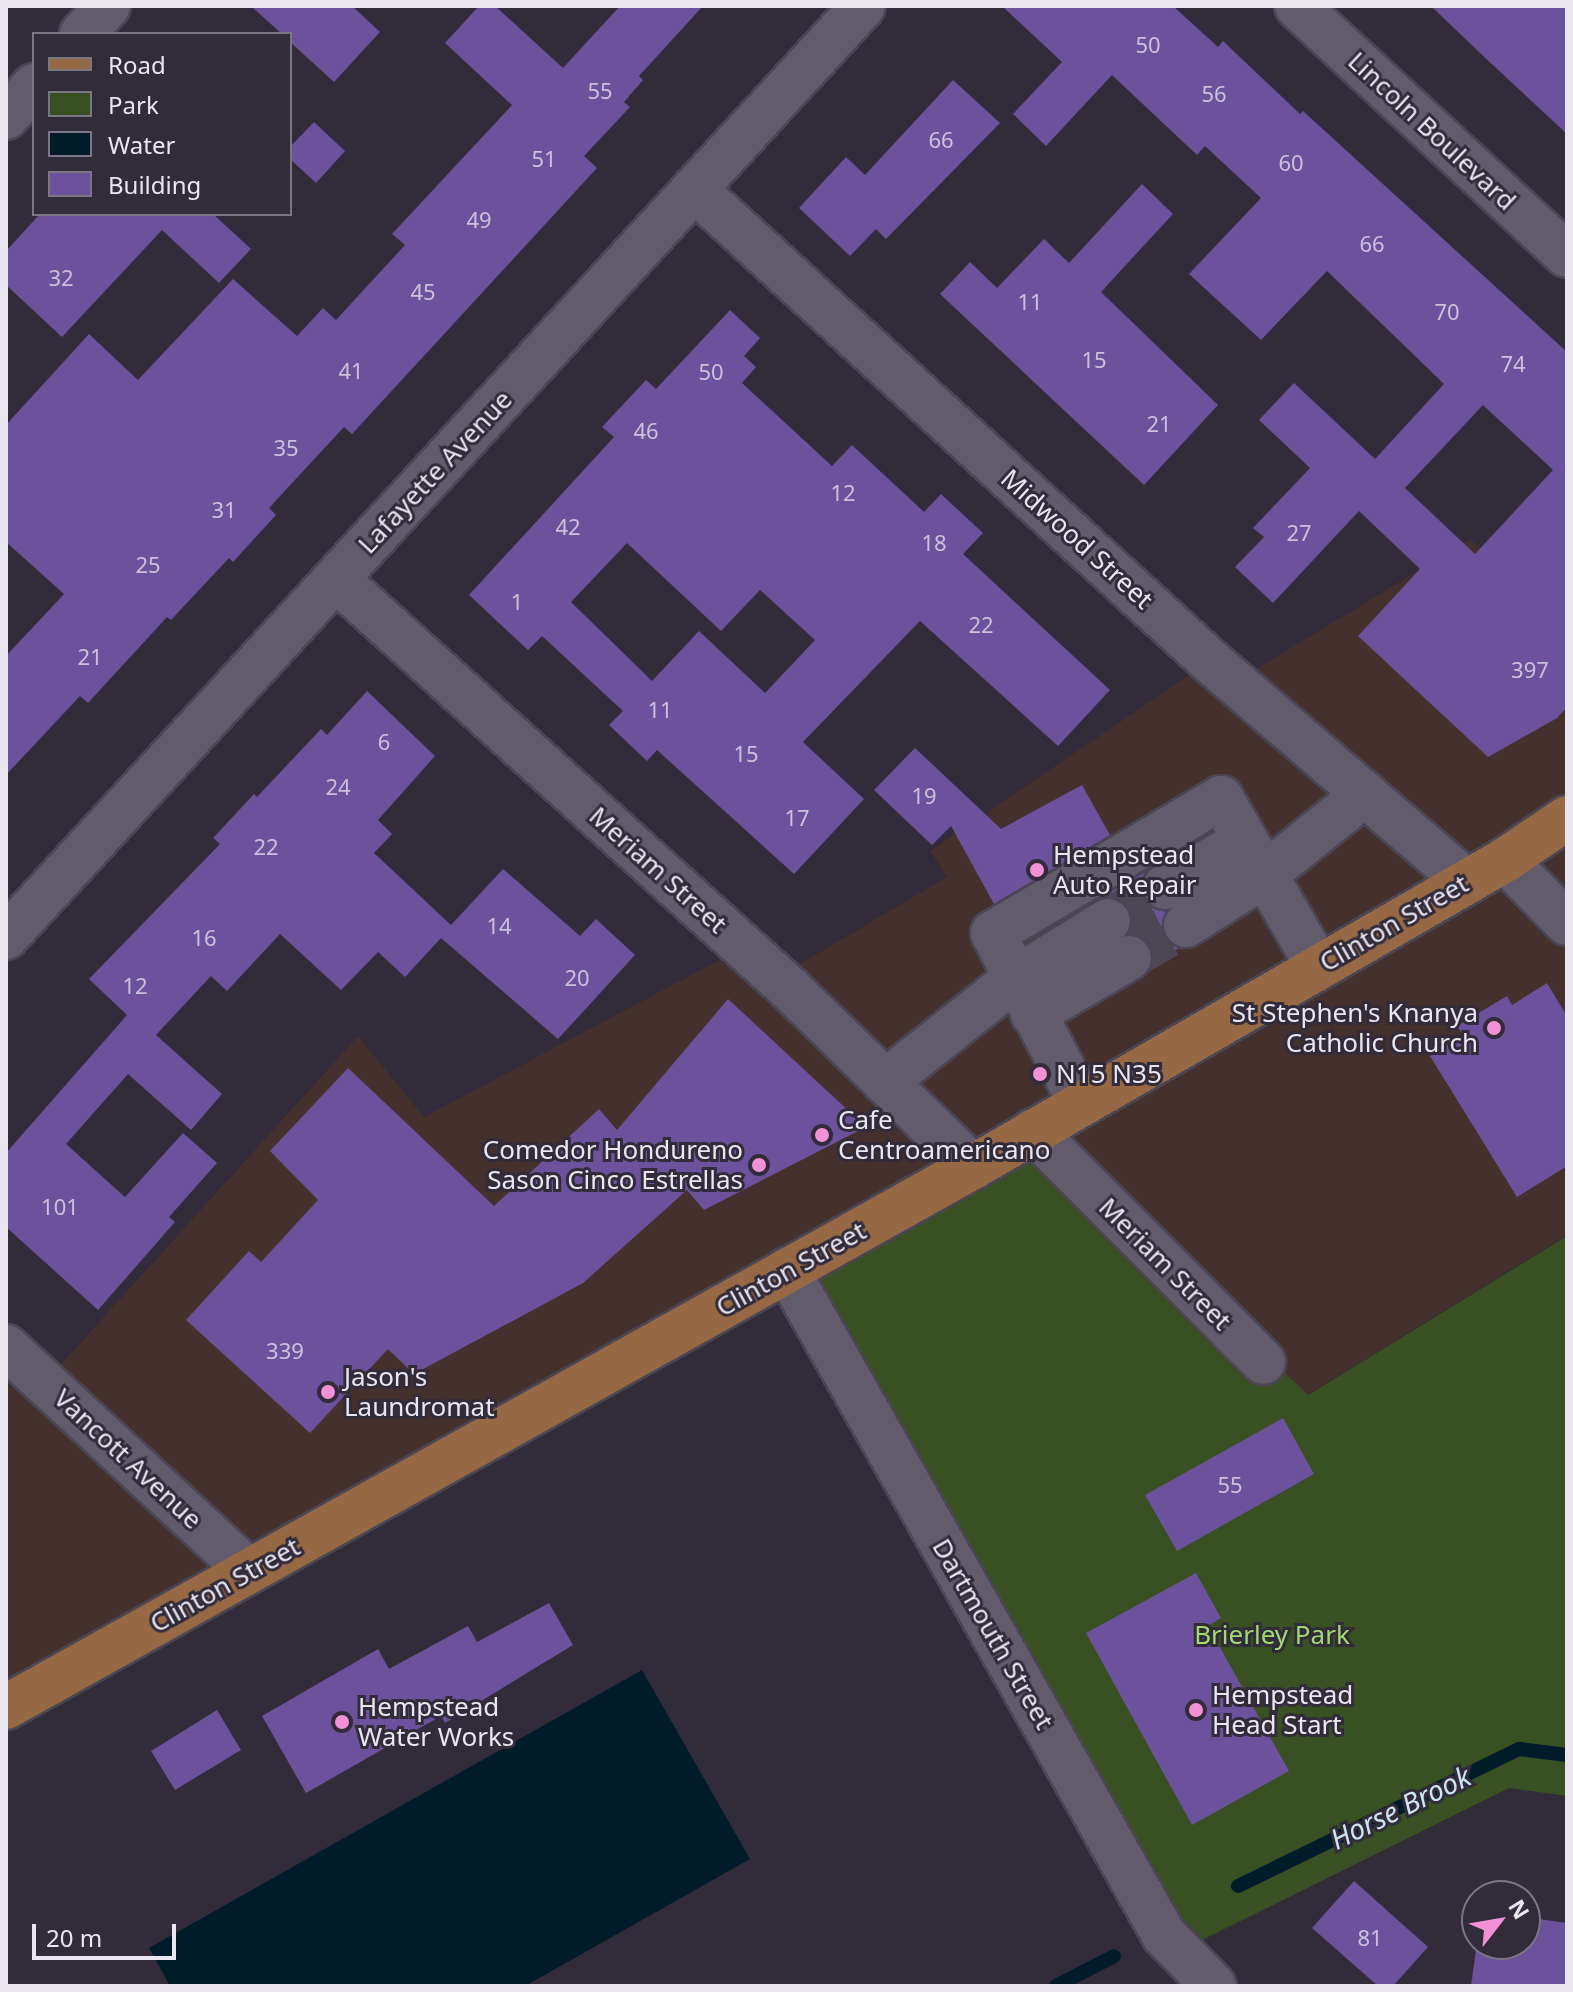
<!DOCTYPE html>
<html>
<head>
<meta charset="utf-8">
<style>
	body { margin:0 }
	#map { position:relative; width:1573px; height:1992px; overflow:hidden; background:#312b3a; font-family:"Noto Sans",sans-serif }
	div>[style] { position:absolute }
	.commercial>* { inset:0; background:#44302c }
	.green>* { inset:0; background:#385022 }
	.water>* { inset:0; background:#001c2b }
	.stream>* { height:14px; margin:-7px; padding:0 7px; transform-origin:7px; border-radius:7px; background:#001c2b }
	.building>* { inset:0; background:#6c529c }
	.minor-tunnel>* { height:44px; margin-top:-22px; transform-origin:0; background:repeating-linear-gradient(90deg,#4d4755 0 44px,transparent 0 66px) }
	.roads { filter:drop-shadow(2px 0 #4b4653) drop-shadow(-2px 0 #4b4653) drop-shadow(0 2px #4b4653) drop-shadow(0 -2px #4b4653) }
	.minor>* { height:44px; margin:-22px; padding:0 22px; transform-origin:22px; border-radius:22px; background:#615b6c }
	.major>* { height:44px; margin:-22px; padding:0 22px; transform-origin:22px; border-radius:22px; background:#966944 }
	.dots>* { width:22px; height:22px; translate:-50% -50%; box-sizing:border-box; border:4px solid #312b3a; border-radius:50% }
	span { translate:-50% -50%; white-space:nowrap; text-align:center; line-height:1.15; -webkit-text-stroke:6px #312b3a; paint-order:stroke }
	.number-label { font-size:22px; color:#cac1db }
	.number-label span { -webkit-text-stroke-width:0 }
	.street-label { font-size:26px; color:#eae6f0 }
	.poi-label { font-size:26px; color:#eae6f0 }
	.left { translate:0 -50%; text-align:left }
	.right { translate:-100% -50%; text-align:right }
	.park-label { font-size:26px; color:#a3d971 }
	.water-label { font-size:28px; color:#cee4f1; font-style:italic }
	.frame { position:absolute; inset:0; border:8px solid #eae6f0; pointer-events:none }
	.legend { position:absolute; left:32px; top:32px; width:260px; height:184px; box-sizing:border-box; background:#312b3a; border:2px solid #7b7683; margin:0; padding:10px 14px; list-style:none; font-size:24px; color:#eae6f0 }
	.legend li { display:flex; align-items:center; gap:16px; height:40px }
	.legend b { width:40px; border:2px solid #7b7683 }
	.north { position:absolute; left:1461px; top:1880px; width:80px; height:80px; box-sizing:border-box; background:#312b3a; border:2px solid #7b7683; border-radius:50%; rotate:59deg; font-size:22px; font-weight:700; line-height:32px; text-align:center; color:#eae6f0 }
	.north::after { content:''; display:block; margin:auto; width:28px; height:36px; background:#f391d6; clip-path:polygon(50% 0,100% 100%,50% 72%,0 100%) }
	.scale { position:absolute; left:32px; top:1924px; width:144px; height:36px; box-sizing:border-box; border:4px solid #eae6f0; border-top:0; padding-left:10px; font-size:24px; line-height:28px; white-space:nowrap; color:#eae6f0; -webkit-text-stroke:6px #312b3a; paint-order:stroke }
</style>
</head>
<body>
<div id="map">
	<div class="commercial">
		<div style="clip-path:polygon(1470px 539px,1563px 627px,1567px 624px,1567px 1235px,1307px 1395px,1033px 1132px,6px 1707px,6px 1347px,45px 1382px,358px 1036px,424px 1117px,744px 947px,778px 977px,947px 877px,930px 851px,1210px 661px,1235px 682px)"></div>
	</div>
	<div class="green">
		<div style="clip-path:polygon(1033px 1131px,1308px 1395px,1567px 1236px,1567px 1796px,1509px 1788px,1180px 1951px,787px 1270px)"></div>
	</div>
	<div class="water">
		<div style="clip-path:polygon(642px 1670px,750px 1859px,525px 1986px,170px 1986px,149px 1948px)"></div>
	</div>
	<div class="stream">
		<div style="left:1238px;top:1886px;width:313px;rotate:-26deg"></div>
		<div style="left:1519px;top:1749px;width:48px;rotate:7.1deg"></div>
		<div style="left:1056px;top:1986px;width:65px;rotate:-27.3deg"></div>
	</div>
	<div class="building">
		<div style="clip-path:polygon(251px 6px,352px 6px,380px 32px,334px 82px,290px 42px,290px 34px,282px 34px)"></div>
		<div style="clip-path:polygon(479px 6px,495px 6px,563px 68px,620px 6px,703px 6px,639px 76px,643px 80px,624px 102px,630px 107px,584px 156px,597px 168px,352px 434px,344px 427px,269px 508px,276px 515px,233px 562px,229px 558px,171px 620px,167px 617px,88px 703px,80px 696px,6px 775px,6px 656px,64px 594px,6px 542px,6px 425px,89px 334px,138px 380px,233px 279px,297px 336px,323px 308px,336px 320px,405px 245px,392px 234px,512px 105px,445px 43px)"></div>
		<div style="clip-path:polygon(evenodd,1002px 6px,1173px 6px,1218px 47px,1223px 41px,1300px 114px,1303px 111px,1567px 352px,1567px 707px,1557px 718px,1488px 757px,1358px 636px,1420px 569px,1359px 511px,1273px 603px,1235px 567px,1264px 537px,1253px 528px,1310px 468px,1259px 420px,1294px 383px,1375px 459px,1444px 384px,1327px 271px,1261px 340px,1189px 274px,1261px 198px,1205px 146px,1197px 155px,1112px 75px,1046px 146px,1013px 114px,1062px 62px,1002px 6px,1483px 405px,1553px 470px,1475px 554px,1405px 488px,1483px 405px)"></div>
		<div style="clip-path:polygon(1431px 6px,1567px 6px,1567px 134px,1481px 54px)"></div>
		<div style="clip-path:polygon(953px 80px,1000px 123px,886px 239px,876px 229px,850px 256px,799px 208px,846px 157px,865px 175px)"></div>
		<div style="clip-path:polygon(314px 122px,345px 151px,316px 183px,290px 159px,290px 147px)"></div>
		<div style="clip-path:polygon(1142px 184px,1173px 214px,1101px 292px,1218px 405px,1144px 485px,940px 294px,970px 262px,997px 288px,1044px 239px,1069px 263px)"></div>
		<div style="clip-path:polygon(40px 214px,213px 214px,251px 249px,219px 283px,162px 230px,62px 337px,6px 285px,6px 251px)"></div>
		<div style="clip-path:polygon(evenodd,730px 310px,760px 338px,744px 356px,756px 367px,742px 383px,832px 466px,852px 445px,924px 512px,941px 494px,983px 533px,963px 554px,1110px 690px,1058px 746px,920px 621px,803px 742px,864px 799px,794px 874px,657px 750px,647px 761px,609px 725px,623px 711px,542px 636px,528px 650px,469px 595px,614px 437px,602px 427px,646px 380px,656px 389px,730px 310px,627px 543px,721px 631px,760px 590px,815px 640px,765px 693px,699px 631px,652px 681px,571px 602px,627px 543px)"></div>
		<div style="clip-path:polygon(367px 691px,435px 756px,378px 820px,392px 834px,374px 853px,451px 925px,503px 869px,580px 936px,596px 919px,635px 955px,558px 1039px,441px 938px,405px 977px,378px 952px,341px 990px,280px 934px,227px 991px,211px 976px,156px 1035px,222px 1094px,191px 1130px,128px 1074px,66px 1144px,125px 1197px,183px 1133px,217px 1163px,169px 1217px,175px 1222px,98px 1310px,6px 1227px,6px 1153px,127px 1015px,89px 979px,220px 844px,213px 838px,254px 794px,257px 797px,321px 729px,327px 735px)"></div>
		<div style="clip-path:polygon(915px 748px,1001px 829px,1082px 785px,1110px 835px,994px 904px,951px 826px,932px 845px,874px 790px)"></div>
		<div style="clip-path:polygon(1147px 871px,1140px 886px,1143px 899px,1165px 912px,1165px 938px,1179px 948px,1153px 963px,1150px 945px,1130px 933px,1129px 907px,1119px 899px,1102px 897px)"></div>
		<div style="clip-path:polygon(1547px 983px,1567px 1016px,1567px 1166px,1517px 1197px,1430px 1056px,1463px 1035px,1457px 1026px,1507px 996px,1512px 1005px)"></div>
		<div style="clip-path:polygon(728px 999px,866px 1127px,704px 1210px,687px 1190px,583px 1283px,414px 1374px,388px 1349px,310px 1433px,186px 1320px,249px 1251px,261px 1262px,318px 1200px,270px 1151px,348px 1068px,494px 1206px,599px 1109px,617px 1130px)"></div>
		<div style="clip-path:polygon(1283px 1418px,1314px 1474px,1177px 1551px,1145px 1495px)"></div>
		<div style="clip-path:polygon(1196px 1573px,1221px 1618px,1208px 1626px,1289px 1771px,1192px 1825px,1086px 1633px)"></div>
		<div style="clip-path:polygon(549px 1603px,573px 1645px,445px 1723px,441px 1716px,306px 1793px,262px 1716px,378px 1649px,389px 1669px,468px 1626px,477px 1642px)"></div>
		<div style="clip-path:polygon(217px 1710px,241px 1750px,175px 1790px,151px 1751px)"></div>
		<div style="clip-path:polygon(1354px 1881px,1428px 1947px,1393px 1986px,1378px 1986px,1312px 1928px)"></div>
		<div style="clip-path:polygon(1525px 1917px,1567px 1923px,1567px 1986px,1471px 1986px,1477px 1943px,1525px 1944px)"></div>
	</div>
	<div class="minor-tunnel">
		<div style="left:1108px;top:921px;width:66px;rotate:-30.8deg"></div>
		<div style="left:1129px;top:958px;width:66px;rotate:-30.1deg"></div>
	</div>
	<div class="roads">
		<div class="minor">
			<div style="left:1297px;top:6px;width:367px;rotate:42.7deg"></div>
			<div style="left:82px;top:34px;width:38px;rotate:-47deg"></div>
			<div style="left:6px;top:117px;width:42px;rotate:-47.9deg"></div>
			<div style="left:694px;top:189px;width:699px;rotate:42.45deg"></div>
			<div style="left:1210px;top:661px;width:338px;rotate:40.7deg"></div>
			<div style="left:336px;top:579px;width:612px;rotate:42.08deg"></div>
			<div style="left:790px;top:989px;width:255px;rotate:44.2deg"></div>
			<div style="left:1505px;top:860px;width:88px;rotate:45.5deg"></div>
			<div style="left:1165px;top:887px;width:91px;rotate:-30.2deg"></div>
			<div style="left:1186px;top:925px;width:91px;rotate:-32.5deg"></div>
			<div style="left:1263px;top:876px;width:131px;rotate:-38.8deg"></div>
			<div style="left:6px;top:937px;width:1265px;rotate:-47.37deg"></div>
			<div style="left:1033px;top:1014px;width:111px;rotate:-30.3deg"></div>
			<div style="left:885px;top:1082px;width:167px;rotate:-38.4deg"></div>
			<div style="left:1016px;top:978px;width:108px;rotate:-31.8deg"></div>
			<div style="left:1081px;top:1104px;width:192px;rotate:-117.2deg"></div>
			<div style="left:993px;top:933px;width:265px;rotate:-30.6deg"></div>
			<div style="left:1221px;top:798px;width:195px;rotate:60.1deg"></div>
			<div style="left:1033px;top:1131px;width:326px;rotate:45.1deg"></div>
			<div style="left:787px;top:1270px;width:764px;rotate:60.45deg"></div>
			<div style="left:1164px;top:1935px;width:71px;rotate:45.6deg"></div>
			<div style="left:6px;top:1347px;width:330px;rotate:42.7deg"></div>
		</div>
		<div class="major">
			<div style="left:6px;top:1707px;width:1108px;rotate:-29.18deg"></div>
			<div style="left:973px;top:1167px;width:614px;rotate:-29.99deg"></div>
			<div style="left:1505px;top:860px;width:75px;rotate:-34.1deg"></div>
		</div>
	</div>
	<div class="dots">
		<div style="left:1037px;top:870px;background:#f391d6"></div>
		<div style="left:1494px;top:1028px;background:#f391d6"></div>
		<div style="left:1040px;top:1074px;background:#f391d6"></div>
		<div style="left:822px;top:1135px;background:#f391d6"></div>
		<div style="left:759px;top:1165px;background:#f391d6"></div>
		<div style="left:328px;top:1392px;background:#f391d6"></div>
		<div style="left:1196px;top:1710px;background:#f391d6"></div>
		<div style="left:342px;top:1722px;background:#f391d6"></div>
	</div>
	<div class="number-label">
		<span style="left:1148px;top:45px">50</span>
		<span style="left:600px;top:91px">55</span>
		<span style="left:1214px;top:94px">56</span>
		<span style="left:941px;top:140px">66</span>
		<span style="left:544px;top:159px">51</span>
		<span style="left:1291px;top:163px">60</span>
		<span style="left:479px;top:220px">49</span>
		<span style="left:1372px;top:244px">66</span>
		<span style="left:61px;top:278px">32</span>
		<span style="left:423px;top:292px">45</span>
		<span style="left:1030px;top:302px">11</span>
		<span style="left:1447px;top:312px">70</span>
		<span style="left:1094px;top:360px">15</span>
		<span style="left:1513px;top:364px">74</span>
		<span style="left:351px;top:371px">41</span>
		<span style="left:711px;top:372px">50</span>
		<span style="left:1159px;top:424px">21</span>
		<span style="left:646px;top:431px">46</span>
		<span style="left:286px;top:448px">35</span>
		<span style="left:843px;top:493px">12</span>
		<span style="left:224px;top:510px">31</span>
		<span style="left:568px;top:527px">42</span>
		<span style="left:1299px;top:533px">27</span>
		<span style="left:934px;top:543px">18</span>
		<span style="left:148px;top:565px">25</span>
		<span style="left:517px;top:602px">1</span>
		<span style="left:981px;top:625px">22</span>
		<span style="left:90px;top:657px">21</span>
		<span style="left:1530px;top:670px">397</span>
		<span style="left:660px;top:710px">11</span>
		<span style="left:384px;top:742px">6</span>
		<span style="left:746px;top:754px">15</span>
		<span style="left:338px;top:787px">24</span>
		<span style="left:924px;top:796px">19</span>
		<span style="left:797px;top:818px">17</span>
		<span style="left:266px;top:847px">22</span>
		<span style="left:499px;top:926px">14</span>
		<span style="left:204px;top:938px">16</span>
		<span style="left:577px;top:978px">20</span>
		<span style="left:135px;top:986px">12</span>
		<span style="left:60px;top:1207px">101</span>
		<span style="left:285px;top:1351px">339</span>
		<span style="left:1230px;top:1485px">55</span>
		<span style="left:1370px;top:1938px">81</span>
	</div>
	<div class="street-label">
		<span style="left:1432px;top:131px;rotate:43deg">Lincoln Boulevard</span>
		<span style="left:435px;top:472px;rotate:-47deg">Lafayette Avenue</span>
		<span style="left:1077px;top:539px;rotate:42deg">Midwood Street</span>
		<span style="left:658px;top:870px;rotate:42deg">Meriam Street</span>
		<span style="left:1394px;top:923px;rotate:-30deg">Clinton Street</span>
		<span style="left:1165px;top:1264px;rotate:45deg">Meriam Street</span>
		<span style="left:791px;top:1269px;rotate:-29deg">Clinton Street</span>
		<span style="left:128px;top:1459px;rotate:43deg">Vancott Avenue</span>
		<span style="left:225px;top:1585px;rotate:-29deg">Clinton Street</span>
		<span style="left:993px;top:1634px;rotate:60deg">Dartmouth Street</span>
	</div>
	<div class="poi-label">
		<span class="left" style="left:1053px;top:870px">Hempstead<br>Auto Repair</span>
		<span class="right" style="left:1478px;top:1028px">St Stephen's Knanya<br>Catholic Church</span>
		<span class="left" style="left:1056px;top:1074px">N15 N35</span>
		<span class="left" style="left:838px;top:1135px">Cafe<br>Centroamericano</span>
		<span class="right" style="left:743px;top:1165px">Comedor Hondureno<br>Sason Cinco Estrellas</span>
		<span class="left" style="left:344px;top:1392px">Jason's<br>Laundromat</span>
		<span class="left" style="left:1212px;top:1710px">Hempstead<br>Head Start</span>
		<span class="left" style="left:358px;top:1722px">Hempstead<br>Water Works</span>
	</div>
	<div class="park-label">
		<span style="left:1272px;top:1635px">Brierley Park</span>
	</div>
	<div class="water-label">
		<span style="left:1400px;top:1807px;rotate:-26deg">Horse Brook</span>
	</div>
	<div class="frame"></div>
	<ul class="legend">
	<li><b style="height:10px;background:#966944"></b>Road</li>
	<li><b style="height:22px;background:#385022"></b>Park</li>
	<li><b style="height:22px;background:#001c2b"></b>Water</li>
	<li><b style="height:22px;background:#6c529c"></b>Building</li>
	</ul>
	<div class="north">N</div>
	<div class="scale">20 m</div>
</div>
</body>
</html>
